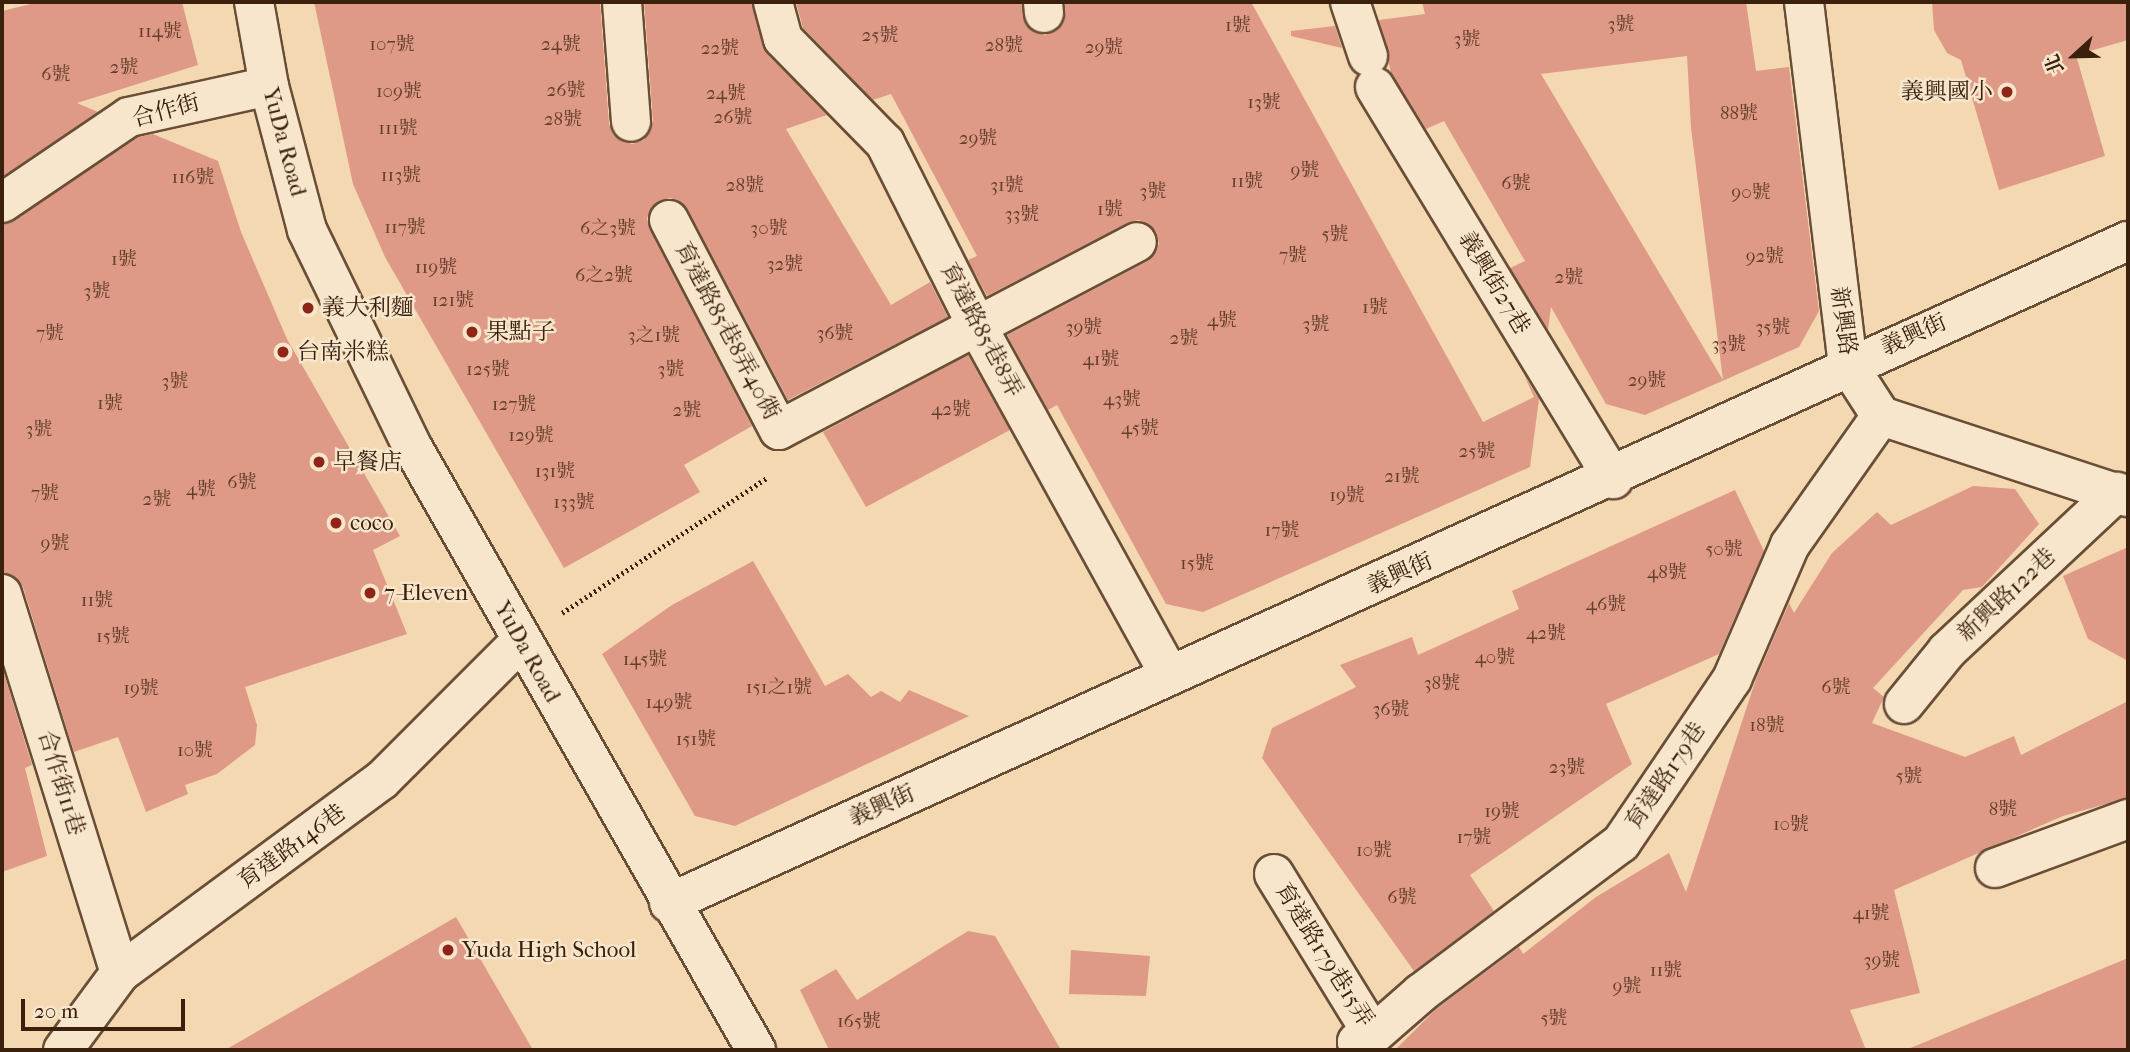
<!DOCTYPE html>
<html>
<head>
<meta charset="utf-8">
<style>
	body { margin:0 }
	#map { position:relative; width:2130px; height:1052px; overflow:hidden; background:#f4d8b1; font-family:"IM FELL French Canon","Noto Serif TC",serif }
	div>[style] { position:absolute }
	.building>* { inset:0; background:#de9a87 }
	.path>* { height:4.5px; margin-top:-2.25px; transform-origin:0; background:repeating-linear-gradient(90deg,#3b200d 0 2px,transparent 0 5.5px) }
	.roads { filter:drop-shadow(2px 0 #694e36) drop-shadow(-2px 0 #694e36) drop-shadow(0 2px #694e36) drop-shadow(0 -2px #694e36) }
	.minor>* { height:38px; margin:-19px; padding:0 19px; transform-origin:19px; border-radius:19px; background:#f8e6cc }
	.dots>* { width:19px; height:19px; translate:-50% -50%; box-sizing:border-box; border:4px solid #f8e6cc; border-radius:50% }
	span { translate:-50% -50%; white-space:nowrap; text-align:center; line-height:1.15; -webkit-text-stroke:5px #f8e6cc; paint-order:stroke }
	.number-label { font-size:19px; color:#643e2c }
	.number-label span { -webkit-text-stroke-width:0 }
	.poi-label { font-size:23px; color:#3b200d }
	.right { translate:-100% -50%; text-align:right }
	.left { translate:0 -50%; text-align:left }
	.street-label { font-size:23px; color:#3b200d }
	.frame { position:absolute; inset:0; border:4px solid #3b200d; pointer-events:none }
	.north { position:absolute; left:2039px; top:21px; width:70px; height:70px; -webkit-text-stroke:5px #f8e6cc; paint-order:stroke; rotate:248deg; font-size:19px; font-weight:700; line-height:28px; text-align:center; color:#3b200d }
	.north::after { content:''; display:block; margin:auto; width:24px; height:32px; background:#3b200d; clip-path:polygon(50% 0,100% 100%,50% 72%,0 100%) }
	.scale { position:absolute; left:21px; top:999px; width:164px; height:32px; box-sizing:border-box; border:4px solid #3b200d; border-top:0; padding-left:9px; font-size:21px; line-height:24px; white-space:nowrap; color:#3b200d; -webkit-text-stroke:5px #f8e6cc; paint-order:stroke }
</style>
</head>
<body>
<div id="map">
	<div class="building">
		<div style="clip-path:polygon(39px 2px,182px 2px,198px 65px,77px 103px,98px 112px,2px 177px,2px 11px)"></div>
		<div style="clip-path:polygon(314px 2px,600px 2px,609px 124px,613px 135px,632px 144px,644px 140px,653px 121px,644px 2px,752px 2px,767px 54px,827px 115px,786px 129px,891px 305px,930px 282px,948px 317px,788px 400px,688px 210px,671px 198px,658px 201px,647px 218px,650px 230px,752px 426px,684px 465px,700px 492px,564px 568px,385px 257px,353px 184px)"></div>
		<div style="clip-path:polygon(796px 2px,1022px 2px,1027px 26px,1045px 35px,1063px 23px,1065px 2px,1251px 2px,1483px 422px,1534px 397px,1524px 375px,1539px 399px,1530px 467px,1203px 612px,1166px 604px,1057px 405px,1048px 410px,1007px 335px,1148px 261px,1159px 244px,1156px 231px,1139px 220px,1127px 223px,987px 296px,968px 260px,977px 256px,891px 94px,873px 100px,803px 28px)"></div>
		<div style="clip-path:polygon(evenodd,1422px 2px,1746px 2px,1756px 71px,1789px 67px,1819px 311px,1799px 347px,1645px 415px,1606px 404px,1551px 307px,1548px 330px,1510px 268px,1525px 261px,1444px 121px,1426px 129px,1391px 73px,1379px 20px,1425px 14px,1422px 2px,1687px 56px,1691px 128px,1723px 380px,1541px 74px,1687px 56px)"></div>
		<div style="clip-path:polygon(1932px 2px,2128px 2px,2128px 40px,2076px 55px,2105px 156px,1999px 190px,1961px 60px,1947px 53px,1934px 30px)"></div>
		<div style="clip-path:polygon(1335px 26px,1342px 48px,1291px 36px,1291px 31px)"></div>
		<div style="clip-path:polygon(153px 134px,218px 161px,241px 232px,287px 339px,400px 536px,373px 550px,407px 634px,245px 687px,257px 725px,255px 745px,217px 774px,185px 785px,188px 794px,146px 812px,118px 737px,74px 752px,23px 587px,16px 578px,2px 573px,2px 225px,138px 137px)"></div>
		<div style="clip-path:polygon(968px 355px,1010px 430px,866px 507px,823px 432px)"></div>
		<div style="clip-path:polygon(1973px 486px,2015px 489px,2039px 524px,1982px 587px,1963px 590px,1873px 688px,1884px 697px,1872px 723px,1965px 757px,2014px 736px,2021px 755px,2128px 701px,2128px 798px,2063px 816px,1894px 890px,1920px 993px,1850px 1010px,1866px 1050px,1395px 1050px,1435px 1010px,1519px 947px,1523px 954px,1596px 897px,1669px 853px,1686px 892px,1756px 679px,1789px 603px,1794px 613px,1832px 553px,1877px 512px,1891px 525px)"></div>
		<div style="clip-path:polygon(1735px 490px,1764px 551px,1719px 654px,1606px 704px,1632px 764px,1470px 875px,1494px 911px,1414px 971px,1262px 758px,1272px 728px,1356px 687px,1340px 665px,1412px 637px,1418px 655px,1519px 609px,1512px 591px)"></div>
		<div style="clip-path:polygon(2128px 547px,2128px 661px,2088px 639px,2063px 576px)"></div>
		<div style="clip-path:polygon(753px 561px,825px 686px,848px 674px,871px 697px,881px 691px,900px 702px,909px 690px,969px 716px,735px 826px,695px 816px,602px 654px,672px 605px)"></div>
		<div style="clip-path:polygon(2px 667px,32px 765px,25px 768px,47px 856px,2px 872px)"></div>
		<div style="clip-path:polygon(456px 917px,533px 1050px,225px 1050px)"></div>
		<div style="clip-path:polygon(968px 931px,995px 936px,1061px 1050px,829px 1050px,800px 990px,836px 969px,857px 1000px)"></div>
		<div style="clip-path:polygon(1071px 950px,1150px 956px,1146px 996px,1069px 994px)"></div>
		<div style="clip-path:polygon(2128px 958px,2128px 1050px,1908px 1050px,1908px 1049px)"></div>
	</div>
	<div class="path">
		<div style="left:562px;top:613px;width:247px;rotate:-33.4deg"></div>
	</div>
	<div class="roads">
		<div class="minor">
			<div style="left:254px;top:2px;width:85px;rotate:79.9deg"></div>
			<div style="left:269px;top:86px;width:149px;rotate:75.2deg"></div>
			<div style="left:307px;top:230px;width:242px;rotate:64.1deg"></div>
			<div style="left:413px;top:448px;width:693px;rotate:60.33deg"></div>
			<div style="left:622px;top:2px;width:120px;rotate:85.7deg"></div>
			<div style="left:773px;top:2px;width:38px;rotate:75deg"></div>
			<div style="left:783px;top:39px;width:146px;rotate:45.6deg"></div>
			<div style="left:885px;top:143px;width:205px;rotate:63.3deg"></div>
			<div style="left:977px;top:326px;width:399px;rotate:61.1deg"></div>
			<div style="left:1043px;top:2px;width:11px;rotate:85deg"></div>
			<div style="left:1350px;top:2px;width:57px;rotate:71.6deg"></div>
			<div style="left:1804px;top:2px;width:366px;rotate:83.1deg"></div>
			<div style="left:1848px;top:365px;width:61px;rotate:57.1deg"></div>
			<div style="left:1881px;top:416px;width:260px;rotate:18.2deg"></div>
			<div style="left:1375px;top:87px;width:459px;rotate:58.7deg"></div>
			<div style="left:2px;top:203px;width:153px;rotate:-34.1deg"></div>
			<div style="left:129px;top:117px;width:143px;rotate:-12.5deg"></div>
			<div style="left:669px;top:220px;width:237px;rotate:62.4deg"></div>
			<div style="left:779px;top:430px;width:404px;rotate:-27.7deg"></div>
			<div style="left:2px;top:594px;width:397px;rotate:72.7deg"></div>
			<div style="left:1904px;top:704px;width:68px;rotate:-50.9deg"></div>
			<div style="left:1947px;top:651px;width:233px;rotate:-43.1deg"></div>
			<div style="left:1995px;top:868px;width:142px;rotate:-20.2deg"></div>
			<div style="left:1274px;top:874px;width:189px;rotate:58.4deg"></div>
			<div style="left:669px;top:903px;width:1602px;rotate:-24.41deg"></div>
			<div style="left:63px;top:1050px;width:96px;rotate:-53.5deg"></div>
			<div style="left:120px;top:973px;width:325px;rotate:-36.4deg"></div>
			<div style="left:382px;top:780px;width:197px;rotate:-45deg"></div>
			<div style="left:1363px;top:1050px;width:10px;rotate:-127deg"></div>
			<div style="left:1357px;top:1042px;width:17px;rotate:-24deg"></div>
			<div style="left:1373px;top:1035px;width:64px;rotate:-41.2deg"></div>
			<div style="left:1421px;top:993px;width:250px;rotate:-36.9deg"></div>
			<div style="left:1621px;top:843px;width:198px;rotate:-55.9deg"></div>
			<div style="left:1732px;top:679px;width:146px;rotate:-66.6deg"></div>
			<div style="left:1790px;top:545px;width:158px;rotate:-54.8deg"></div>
		</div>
	</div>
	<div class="dots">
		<div style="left:2007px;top:92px;background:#8f2418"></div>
		<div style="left:308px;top:308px;background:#8f2418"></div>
		<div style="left:472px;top:332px;background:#8f2418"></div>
		<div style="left:283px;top:352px;background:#8f2418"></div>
		<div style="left:319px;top:462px;background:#8f2418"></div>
		<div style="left:336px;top:523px;background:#8f2418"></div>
		<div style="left:370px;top:593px;background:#8f2418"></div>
		<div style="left:448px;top:950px;background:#8f2418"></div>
	</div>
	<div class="number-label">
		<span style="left:1621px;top:25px">3號</span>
		<span style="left:1238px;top:26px">1號</span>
		<span style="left:160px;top:32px">114號</span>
		<span style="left:880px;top:36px">25號</span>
		<span style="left:1467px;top:40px">3號</span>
		<span style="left:392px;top:45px">107號</span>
		<span style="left:561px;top:45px">24號</span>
		<span style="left:1004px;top:46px">28號</span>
		<span style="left:1104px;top:48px">29號</span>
		<span style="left:720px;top:49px">22號</span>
		<span style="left:124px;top:68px">2號</span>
		<span style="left:56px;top:75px">6號</span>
		<span style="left:566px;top:91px">26號</span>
		<span style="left:399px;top:92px">109號</span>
		<span style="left:726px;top:94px">24號</span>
		<span style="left:1264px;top:103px">13號</span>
		<span style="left:1739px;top:114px">88號</span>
		<span style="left:733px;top:118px">26號</span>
		<span style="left:563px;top:120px">28號</span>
		<span style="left:398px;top:129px">111號</span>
		<span style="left:978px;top:139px">29號</span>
		<span style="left:1305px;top:171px">9號</span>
		<span style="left:401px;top:176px">113號</span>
		<span style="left:193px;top:178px">116號</span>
		<span style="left:1247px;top:182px">11號</span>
		<span style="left:1516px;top:184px">6號</span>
		<span style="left:745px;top:186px">28號</span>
		<span style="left:1007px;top:186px">31號</span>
		<span style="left:1153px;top:192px">3號</span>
		<span style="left:1751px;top:193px">90號</span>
		<span style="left:1110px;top:210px">1號</span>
		<span style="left:1022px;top:215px">33號</span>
		<span style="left:405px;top:228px">117號</span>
		<span style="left:608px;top:229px">6之3號</span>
		<span style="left:769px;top:229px">30號</span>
		<span style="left:1335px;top:235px">5號</span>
		<span style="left:1293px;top:256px">7號</span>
		<span style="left:1765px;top:257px">92號</span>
		<span style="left:124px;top:260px">1號</span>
		<span style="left:785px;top:265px">32號</span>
		<span style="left:436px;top:268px">119號</span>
		<span style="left:604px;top:276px">6之2號</span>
		<span style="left:1569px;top:278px">2號</span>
		<span style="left:97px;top:292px">3號</span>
		<span style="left:453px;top:301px">121號</span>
		<span style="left:1375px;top:308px">1號</span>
		<span style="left:1222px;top:321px">4號</span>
		<span style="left:1316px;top:325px">3號</span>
		<span style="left:1084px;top:328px">39號</span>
		<span style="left:1773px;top:328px">35號</span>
		<span style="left:50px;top:334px">7號</span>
		<span style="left:835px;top:334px">36號</span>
		<span style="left:654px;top:336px">3之1號</span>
		<span style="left:1184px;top:339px">2號</span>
		<span style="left:1729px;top:345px">33號</span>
		<span style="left:1101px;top:360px">41號</span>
		<span style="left:488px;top:370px">125號</span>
		<span style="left:671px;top:370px">3號</span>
		<span style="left:1647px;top:381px">29號</span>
		<span style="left:175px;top:382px">3號</span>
		<span style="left:1122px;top:400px">43號</span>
		<span style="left:110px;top:404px">1號</span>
		<span style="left:514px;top:405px">127號</span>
		<span style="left:951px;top:410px">42號</span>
		<span style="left:687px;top:411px">2號</span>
		<span style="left:1140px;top:429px">45號</span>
		<span style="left:39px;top:430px">3號</span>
		<span style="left:531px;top:436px">129號</span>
		<span style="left:1477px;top:452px">25號</span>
		<span style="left:555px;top:472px">131號</span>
		<span style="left:1402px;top:477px">21號</span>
		<span style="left:242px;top:483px">6號</span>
		<span style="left:201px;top:490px">4號</span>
		<span style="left:45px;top:494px">7號</span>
		<span style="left:1347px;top:496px">19號</span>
		<span style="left:157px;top:500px">2號</span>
		<span style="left:574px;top:503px">133號</span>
		<span style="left:1282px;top:531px">17號</span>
		<span style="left:55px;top:544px">9號</span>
		<span style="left:1724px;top:550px">50號</span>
		<span style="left:1197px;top:564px">15號</span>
		<span style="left:1667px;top:573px">48號</span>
		<span style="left:97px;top:601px">11號</span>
		<span style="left:1606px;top:605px">46號</span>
		<span style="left:1546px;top:634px">42號</span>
		<span style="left:113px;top:637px">15號</span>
		<span style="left:1495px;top:658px">40號</span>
		<span style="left:645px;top:660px">145號</span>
		<span style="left:1442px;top:684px">38號</span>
		<span style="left:779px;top:688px">151之1號</span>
		<span style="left:1836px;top:688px">6號</span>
		<span style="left:141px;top:689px">19號</span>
		<span style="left:669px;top:703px">149號</span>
		<span style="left:1391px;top:710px">36號</span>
		<span style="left:1767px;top:726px">18號</span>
		<span style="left:696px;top:740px">151號</span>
		<span style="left:195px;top:751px">10號</span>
		<span style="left:1567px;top:768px">23號</span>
		<span style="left:1909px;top:777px">5號</span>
		<span style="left:2003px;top:810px">8號</span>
		<span style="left:1502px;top:812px">19號</span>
		<span style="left:1791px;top:825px">10號</span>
		<span style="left:1474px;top:838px">17號</span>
		<span style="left:1374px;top:851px">10號</span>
		<span style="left:1402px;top:898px">6號</span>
		<span style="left:1871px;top:914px">41號</span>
		<span style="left:1882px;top:961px">39號</span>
		<span style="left:1666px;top:971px">11號</span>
		<span style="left:1627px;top:987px">9號</span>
		<span style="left:1554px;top:1019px">5號</span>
		<span style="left:859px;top:1022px">165號</span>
	</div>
	<div class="poi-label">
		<span class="right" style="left:1993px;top:92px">義興國小</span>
		<span class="left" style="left:322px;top:308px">義大利麵</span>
		<span class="left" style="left:486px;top:332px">果點子</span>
		<span class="left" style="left:297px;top:352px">台南米糕</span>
		<span class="left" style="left:333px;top:462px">早餐店</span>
		<span class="left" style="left:350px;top:523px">coco</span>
		<span class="left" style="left:384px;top:593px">7-Eleven</span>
		<span class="left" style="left:462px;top:950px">Yuda High School</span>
	</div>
	<div class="street-label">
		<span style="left:166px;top:111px;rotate:-15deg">合作街</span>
		<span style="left:284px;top:142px;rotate:75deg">YuDa Road</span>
		<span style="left:1494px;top:283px;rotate:59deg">義興街27巷</span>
		<span style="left:1843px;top:321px;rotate:82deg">新興路</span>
		<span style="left:981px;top:330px;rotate:62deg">育達路85巷8弄</span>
		<span style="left:727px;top:331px;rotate:62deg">育達路85巷8弄40衖</span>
		<span style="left:1914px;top:335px;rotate:-24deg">義興街</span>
		<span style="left:1400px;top:574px;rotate:-24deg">義興街</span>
		<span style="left:2007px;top:595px;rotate:-43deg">新興路122巷</span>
		<span style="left:527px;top:652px;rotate:61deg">YuDa Road</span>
		<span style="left:1666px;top:776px;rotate:-56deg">育達路179巷</span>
		<span style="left:61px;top:783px;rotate:73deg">合作街11巷</span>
		<span style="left:882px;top:806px;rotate:-24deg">義興街</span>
		<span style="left:292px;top:847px;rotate:-36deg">育達路146巷</span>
		<span style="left:1324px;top:955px;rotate:58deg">育達路179巷15弄</span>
	</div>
	<div class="frame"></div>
	<div class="north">北</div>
	<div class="scale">20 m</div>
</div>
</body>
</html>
